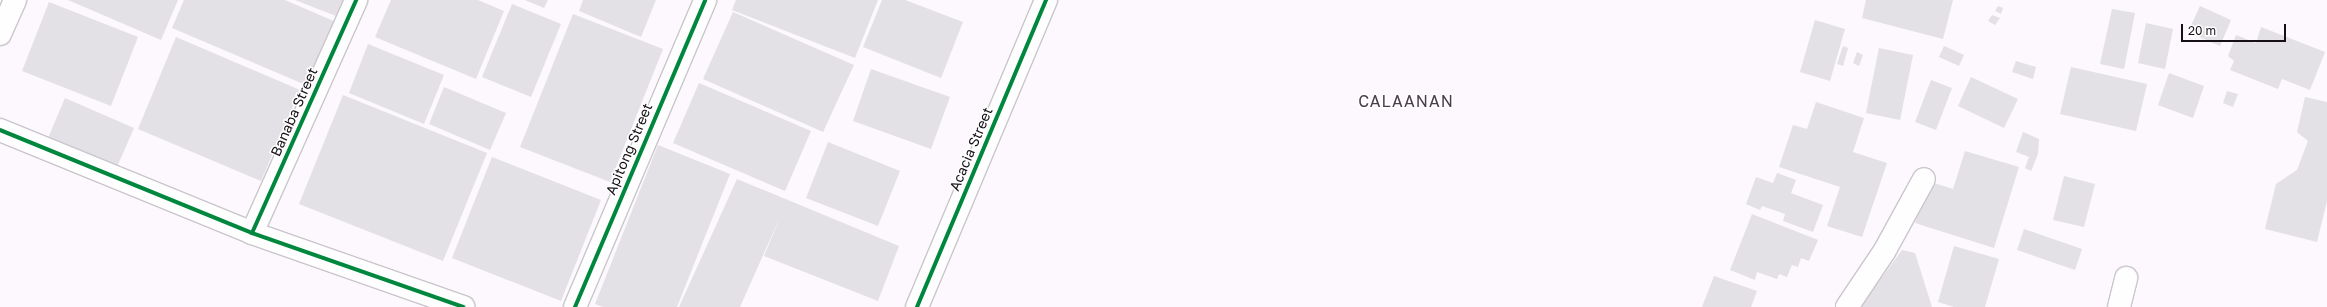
<!DOCTYPE html>
<html>
<head>
<meta charset="utf-8">
<style>
	body { margin:0 }
	#map { position:relative; width:2327px; height:307px; overflow:hidden; background:#fcf8fd; font-family:"Golos Text",sans-serif }
	div>[style] { position:absolute }
	.building>* { inset:0; background:#e3e0e6 }
	.roads { filter:drop-shadow(1px 0 #cac6cc) drop-shadow(-1px 0 #cac6cc) drop-shadow(0 1px #cac6cc) drop-shadow(0 -1px #cac6cc) }
	.minor>* { height:22px; margin:-11px; padding:0 11px; transform-origin:11px; border-radius:11px; background:#fffeff }
	.cycleway>* { height:4px; margin:-2px; padding:0 2px; transform-origin:2px; border-radius:2px; background:#00873e }
	span { translate:-50% -50%; white-space:nowrap; text-align:center; line-height:1.15; -webkit-text-stroke:3px #fff; paint-order:stroke }
	.street-label { font-size:14px; color:#161016 }
	.quarter-label { font-size:16px; color:#4b3e4c; letter-spacing:1px }
	.scale { position:absolute; left:2181px; top:24px; width:105px; height:18px; box-sizing:border-box; border:2px solid #161016; border-top:0; padding-left:5px; font-size:12px; line-height:14px; white-space:nowrap; color:#161016; -webkit-text-stroke:3px #fff; paint-order:stroke }
</style>
</head>
<body>
<div id="map">
	<div class="building">
		<div style="clip-path:polygon(68px 0,178px 0,161px 40px)"></div>
		<div style="clip-path:polygon(184px 0,285px 0,336px 22px,308px 86px,172px 28px)"></div>
		<div style="clip-path:polygon(295px 0,348px 0,341px 18px)"></div>
		<div style="clip-path:polygon(391px 0,478px 0,504px 11px,476px 79px,375px 37px)"></div>
		<div style="clip-path:polygon(525px 0,548px 0,544px 8px)"></div>
		<div style="clip-path:polygon(583px 0,656px 0,641px 37px,579px 11px)"></div>
		<div style="clip-path:polygon(736px 0,878px 0,855px 58px,732px 10px)"></div>
		<div style="clip-path:polygon(882px 0,905px 0,963px 22px,941px 78px,863px 47px)"></div>
		<div style="clip-path:polygon(1866px 0,1953px 0,1943px 39px,1862px 18px)"></div>
		<div style="clip-path:polygon(49px 2px,138px 37px,111px 106px,22px 71px)"></div>
		<div style="clip-path:polygon(512px 4px,561px 24px,531px 97px,482px 77px)"></div>
		<div style="clip-path:polygon(1998px 6px,2003px 8px,2001px 14px,1995px 11px)"></div>
		<div style="clip-path:polygon(2200px 6px,2231px 20px,2220px 46px,2188px 32px)"></div>
		<div style="clip-path:polygon(2112px 9px,2135px 13px,2124px 69px,2100px 64px)"></div>
		<div style="clip-path:polygon(733px 12px,854px 65px,823px 132px,703px 79px)"></div>
		<div style="clip-path:polygon(573px 14px,663px 49px,610px 182px,520px 147px)"></div>
		<div style="clip-path:polygon(1992px 15px,2000px 18px,1995px 25px,1988px 21px)"></div>
		<div style="clip-path:polygon(1815px 20px,1845px 29px,1830px 81px,1800px 72px)"></div>
		<div style="clip-path:polygon(2146px 23px,2173px 29px,2165px 69px,2138px 63px)"></div>
		<div style="clip-path:polygon(2261px 27px,2325px 52px,2310px 90px,2282px 79px,2278px 89px,2230px 70px,2234px 61px,2228px 56px,2236px 35px,2256px 43px)"></div>
		<div style="clip-path:polygon(176px 37px,300px 90px,261px 181px,138px 129px)"></div>
		<div style="clip-path:polygon(368px 44px,444px 75px,424px 124px,349px 93px)"></div>
		<div style="clip-path:polygon(1843px 46px,1848px 48px,1843px 66px,1837px 64px)"></div>
		<div style="clip-path:polygon(1944px 46px,1964px 55px,1959px 66px,1939px 57px)"></div>
		<div style="clip-path:polygon(1879px 48px,1913px 55px,1900px 120px,1866px 113px)"></div>
		<div style="clip-path:polygon(1857px 52px,1863px 55px,1859px 66px,1853px 63px)"></div>
		<div style="clip-path:polygon(2016px 61px,2036px 67px,2033px 79px,2012px 72px)"></div>
		<div style="clip-path:polygon(2071px 67px,2147px 84px,2136px 131px,2060px 114px)"></div>
		<div style="clip-path:polygon(871px 69px,950px 97px,931px 149px,853px 121px)"></div>
		<div style="clip-path:polygon(2169px 73px,2204px 86px,2193px 118px,2158px 105px)"></div>
		<div style="clip-path:polygon(1971px 77px,2018px 99px,2004px 128px,1958px 106px)"></div>
		<div style="clip-path:polygon(1931px 80px,1952px 88px,1936px 130px,1915px 122px)"></div>
		<div style="clip-path:polygon(699px 83px,811px 131px,785px 191px,673px 143px)"></div>
		<div style="clip-path:polygon(444px 87px,506px 113px,490px 150px,429px 124px)"></div>
		<div style="clip-path:polygon(2227px 91px,2238px 94px,2233px 107px,2223px 103px)"></div>
		<div style="clip-path:polygon(343px 95px,487px 153px,443px 261px,299px 204px)"></div>
		<div style="clip-path:polygon(2305px 97px,2327px 102px,2327px 201px,2317px 242px,2265px 229px,2276px 184px,2297px 170px,2308px 141px,2297px 132px)"></div>
		<div style="clip-path:polygon(65px 98px,134px 128px,117px 167px,48px 138px)"></div>
		<div style="clip-path:polygon(1816px 102px,1864px 118px,1853px 152px,1887px 163px,1862px 237px,1827px 226px,1840px 187px,1779px 167px,1793px 125px,1807px 129px)"></div>
		<div style="clip-path:polygon(2023px 132px,2039px 139px,2038px 154px,2031px 171px,2025px 168px,2029px 157px,2016px 152px)"></div>
		<div style="clip-path:polygon(828px 142px,900px 171px,878px 226px,806px 198px)"></div>
		<div style="clip-path:polygon(658px 145px,730px 174px,677px 307px,603px 307px,595px 304px)"></div>
		<div style="clip-path:polygon(1965px 151px,2019px 167px,1994px 248px,1915px 223px,1928px 181px,1953px 189px)"></div>
		<div style="clip-path:polygon(492px 157px,601px 200px,561px 301px,452px 258px)"></div>
		<div style="clip-path:polygon(1777px 173px,1796px 180px,1791px 193px,1823px 205px,1813px 232px,1783px 221px,1785px 214px,1762px 206px,1760px 210px,1746px 204px,1756px 177px,1773px 183px)"></div>
		<div style="clip-path:polygon(2064px 176px,2095px 184px,2084px 227px,2053px 220px)"></div>
		<div style="clip-path:polygon(737px 179px,899px 246px,878px 301px,764px 256px,781px 215px,740px 307px,679px 307px)"></div>
		<div style="clip-path:polygon(1752px 214px,1818px 240px,1809px 261px,1801px 258px,1798px 267px,1792px 265px,1787px 277px,1779px 274px,1777px 279px,1757px 272px,1755px 280px,1730px 270px)"></div>
		<div style="clip-path:polygon(2024px 229px,2082px 249px,2075px 270px,2017px 250px)"></div>
		<div style="clip-path:polygon(1954px 246px,1999px 259px,1985px 307px,1954px 307px,1938px 302px)"></div>
		<div style="clip-path:polygon(1902px 250px,1915px 253px,1932px 307px,1860px 307px)"></div>
		<div style="clip-path:polygon(1714px 276px,1757px 291px,1751px 307px,1702px 307px)"></div>
	</div>
	<div class="roads">
		<div class="minor">
			<div style="left:0;top:34px;width:37px;rotate:-66deg"></div>
			<div style="left:0;top:130px;width:272px;rotate:22.2deg"></div>
			<div style="left:252px;top:233px;width:224px;rotate:19.3deg"></div>
			<div style="left:252px;top:233px;width:255px;rotate:-65.9deg"></div>
			<div style="left:575px;top:307px;width:333px;rotate:-67deg"></div>
			<div style="left:917px;top:307px;width:333px;rotate:-67.2deg"></div>
			<div style="left:1847px;top:307px;width:66px;rotate:-56.1deg"></div>
			<div style="left:1884px;top:252px;width:83px;rotate:-61.3deg"></div>
			<div style="left:2119px;top:307px;width:30px;rotate:-76deg"></div>
		</div>
	</div>
	<div class="cycleway">
		<div style="left:0;top:130px;width:272px;rotate:22.2deg"></div>
		<div style="left:252px;top:233px;width:224px;rotate:19.3deg"></div>
		<div style="left:252px;top:233px;width:255px;rotate:-65.9deg"></div>
		<div style="left:575px;top:307px;width:333px;rotate:-67deg"></div>
		<div style="left:917px;top:307px;width:333px;rotate:-67.2deg"></div>
	</div>
	<div class="street-label">
		<span style="left:294px;top:112px;rotate:-66deg">Banaba Street</span>
		<span style="left:629px;top:149px;rotate:-67deg">Apitong Street</span>
		<span style="left:971px;top:149px;rotate:-67deg">Acacia Street</span>
	</div>
	<div class="quarter-label">
		<span style="left:1406px;top:101px">CALAANAN</span>
	</div>
	<div class="scale">20 m</div>
</div>
</body>
</html>
